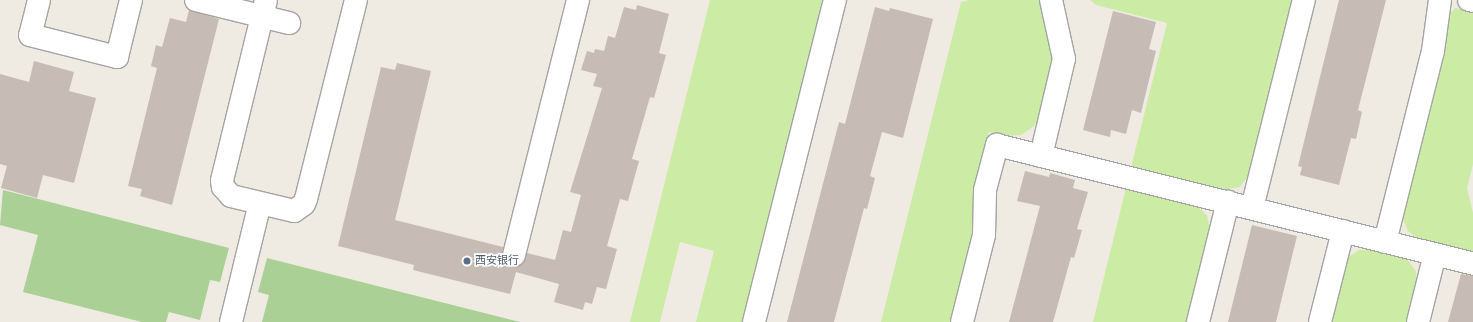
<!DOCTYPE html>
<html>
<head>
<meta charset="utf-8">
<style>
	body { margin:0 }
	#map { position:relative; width:1473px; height:322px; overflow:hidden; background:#efeae2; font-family:Rubik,"Noto Sans SC",sans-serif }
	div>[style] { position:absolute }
	.grass>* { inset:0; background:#cceca5 }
	.forest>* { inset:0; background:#aad095 }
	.building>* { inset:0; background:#c7bbb5 }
	.roads { filter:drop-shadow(1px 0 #a4a4a4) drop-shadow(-1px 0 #a4a4a4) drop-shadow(0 1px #a4a4a4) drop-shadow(0 -1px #a4a4a4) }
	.minor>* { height:22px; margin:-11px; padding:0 11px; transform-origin:11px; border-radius:11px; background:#fff }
	.dots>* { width:11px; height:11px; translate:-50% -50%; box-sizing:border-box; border:2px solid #fff; border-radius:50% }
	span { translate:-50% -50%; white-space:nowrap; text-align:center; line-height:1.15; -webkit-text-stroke:3.5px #fff; paint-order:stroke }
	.service-label { font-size:11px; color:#4e5e75 }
	.left { translate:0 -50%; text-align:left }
</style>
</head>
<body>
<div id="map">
	<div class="grass">
		<div style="clip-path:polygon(710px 0,823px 0,742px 322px,696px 322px,714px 251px,680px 242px,660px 322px,630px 322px)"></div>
		<div style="clip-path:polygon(970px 0,1039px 0,1054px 61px,1041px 113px,1034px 126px,1021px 135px,1006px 136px,989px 132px,974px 192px,974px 232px,952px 322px,881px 322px,961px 2px)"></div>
		<div style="clip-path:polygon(1090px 0,1293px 0,1250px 173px,1240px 187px,1222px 190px,1131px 167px,1167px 23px,1096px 5px)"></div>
		<div style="clip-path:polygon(1455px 8px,1473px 12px,1473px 164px,1467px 188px,1473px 213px,1473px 253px,1417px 238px,1408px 231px,1403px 220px,1444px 49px,1449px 15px)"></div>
		<div style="clip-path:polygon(1126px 188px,1197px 206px,1207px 215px,1210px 230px,1187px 322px,1093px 322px)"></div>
		<div style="clip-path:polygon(1372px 249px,1406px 258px,1416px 271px,1417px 282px,1407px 322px,1330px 322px,1347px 258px,1359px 250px)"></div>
	</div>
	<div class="forest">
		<div style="clip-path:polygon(3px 190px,229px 248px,220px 282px,210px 280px,200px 320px,169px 312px,166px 322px,142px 322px,23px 292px,38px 235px,0 225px)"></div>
		<div style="clip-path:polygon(267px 258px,401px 292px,520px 322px,262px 322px,269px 295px,258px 292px)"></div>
	</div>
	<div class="building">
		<div style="clip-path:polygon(1339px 0,1386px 0,1358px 110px,1362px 112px,1356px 139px,1351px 138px,1339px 185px,1300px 175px,1302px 167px,1298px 166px)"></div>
		<div style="clip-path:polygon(637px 5px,669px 14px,659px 53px,666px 55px,654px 98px,650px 97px,632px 159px,639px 161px,628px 201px,620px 199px,607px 246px,617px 249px,606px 289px,597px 287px,592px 304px,585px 302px,583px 310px,554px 302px,559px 284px,516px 272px,510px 294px,413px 270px,414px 265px,338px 246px,381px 67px,395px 70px,397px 63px,431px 71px,395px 220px,503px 247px,502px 259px,511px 267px,523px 264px,527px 253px,555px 260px,563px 230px,571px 232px,581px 195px,570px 192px,602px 88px,593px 86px,597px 74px,581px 70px,587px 51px,594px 53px,595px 49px,604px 51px,608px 36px,615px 38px,624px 7px,636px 10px)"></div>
		<div style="clip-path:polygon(875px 7px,889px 11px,890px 8px,933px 19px,903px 138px,882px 132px,870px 176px,875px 178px,867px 209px,864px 208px,834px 322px,787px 322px,839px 122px,845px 124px)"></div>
		<div style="clip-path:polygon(189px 10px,219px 19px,172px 205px,140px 196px,142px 189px,128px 186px,157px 68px,151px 66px,156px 45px,162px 47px,170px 18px,186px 22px)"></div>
		<div style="clip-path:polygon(1113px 11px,1156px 22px,1149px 49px,1156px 51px,1141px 113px,1132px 110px,1126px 134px,1111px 130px,1110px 137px,1083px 130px)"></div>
		<div style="clip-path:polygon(34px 61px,74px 72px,69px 91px,96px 98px,74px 183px,43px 175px,37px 198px,1px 188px,7px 166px,0 164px,0 74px,29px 82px)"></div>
		<div style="clip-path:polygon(1025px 171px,1049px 177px,1050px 173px,1075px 180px,1073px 188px,1088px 192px,1077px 229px,1082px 230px,1074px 258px,1071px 257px,1053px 322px,1009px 322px,1040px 206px,1017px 201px)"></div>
		<div style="clip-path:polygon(1252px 225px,1297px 236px,1276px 322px,1228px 322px)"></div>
		<div style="clip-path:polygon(1461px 274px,1473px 276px,1473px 322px,1448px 322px)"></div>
	</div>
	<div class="roads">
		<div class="minor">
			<div style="left:39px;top:0;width:36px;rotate:104deg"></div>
			<div style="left:30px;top:35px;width:90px;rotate:14.2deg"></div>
			<div style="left:117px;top:57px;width:59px;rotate:-76.2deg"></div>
			<div style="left:196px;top:0;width:96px;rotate:13.9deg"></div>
			<div style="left:266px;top:0;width:186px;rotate:103.7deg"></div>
			<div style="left:222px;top:181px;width:6px;rotate:81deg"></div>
			<div style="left:223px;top:187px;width:12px;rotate:48deg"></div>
			<div style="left:231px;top:196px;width:65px;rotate:13.4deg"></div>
			<div style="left:294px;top:211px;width:12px;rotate:-35deg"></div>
			<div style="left:304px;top:204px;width:5px;rotate:-68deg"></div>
			<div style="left:306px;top:199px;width:205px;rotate:-75.9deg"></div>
			<div style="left:1469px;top:0;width:4px;rotate:14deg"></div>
			<div style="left:1041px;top:156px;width:100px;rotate:-76.7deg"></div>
			<div style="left:1064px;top:59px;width:60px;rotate:-102.4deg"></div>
			<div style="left:1252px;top:208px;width:214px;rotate:-76deg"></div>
			<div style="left:1385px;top:242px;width:197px;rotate:-75.9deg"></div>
			<div style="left:1433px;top:51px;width:51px;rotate:-82.2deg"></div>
			<div style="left:514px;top:255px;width:263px;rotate:-75.9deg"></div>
			<div style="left:231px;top:322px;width:122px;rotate:-76.3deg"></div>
			<div style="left:754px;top:322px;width:332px;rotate:-75.9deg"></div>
			<div style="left:962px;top:322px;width:90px;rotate:-75.8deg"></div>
			<div style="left:984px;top:235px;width:45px;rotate:-88.7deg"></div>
			<div style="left:985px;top:190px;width:47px;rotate:-75.1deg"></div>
			<div style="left:997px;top:145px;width:491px;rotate:14deg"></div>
			<div style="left:1198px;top:322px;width:124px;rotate:-76deg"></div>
			<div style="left:1320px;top:322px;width:94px;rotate:-75.8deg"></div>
			<div style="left:1418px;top:322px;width:70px;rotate:-76deg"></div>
		</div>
	</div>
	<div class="dots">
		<div style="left:467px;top:261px;background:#5c6f8a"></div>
	</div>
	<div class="service-label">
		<span class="left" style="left:475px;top:261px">西安银行</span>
	</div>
</div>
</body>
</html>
